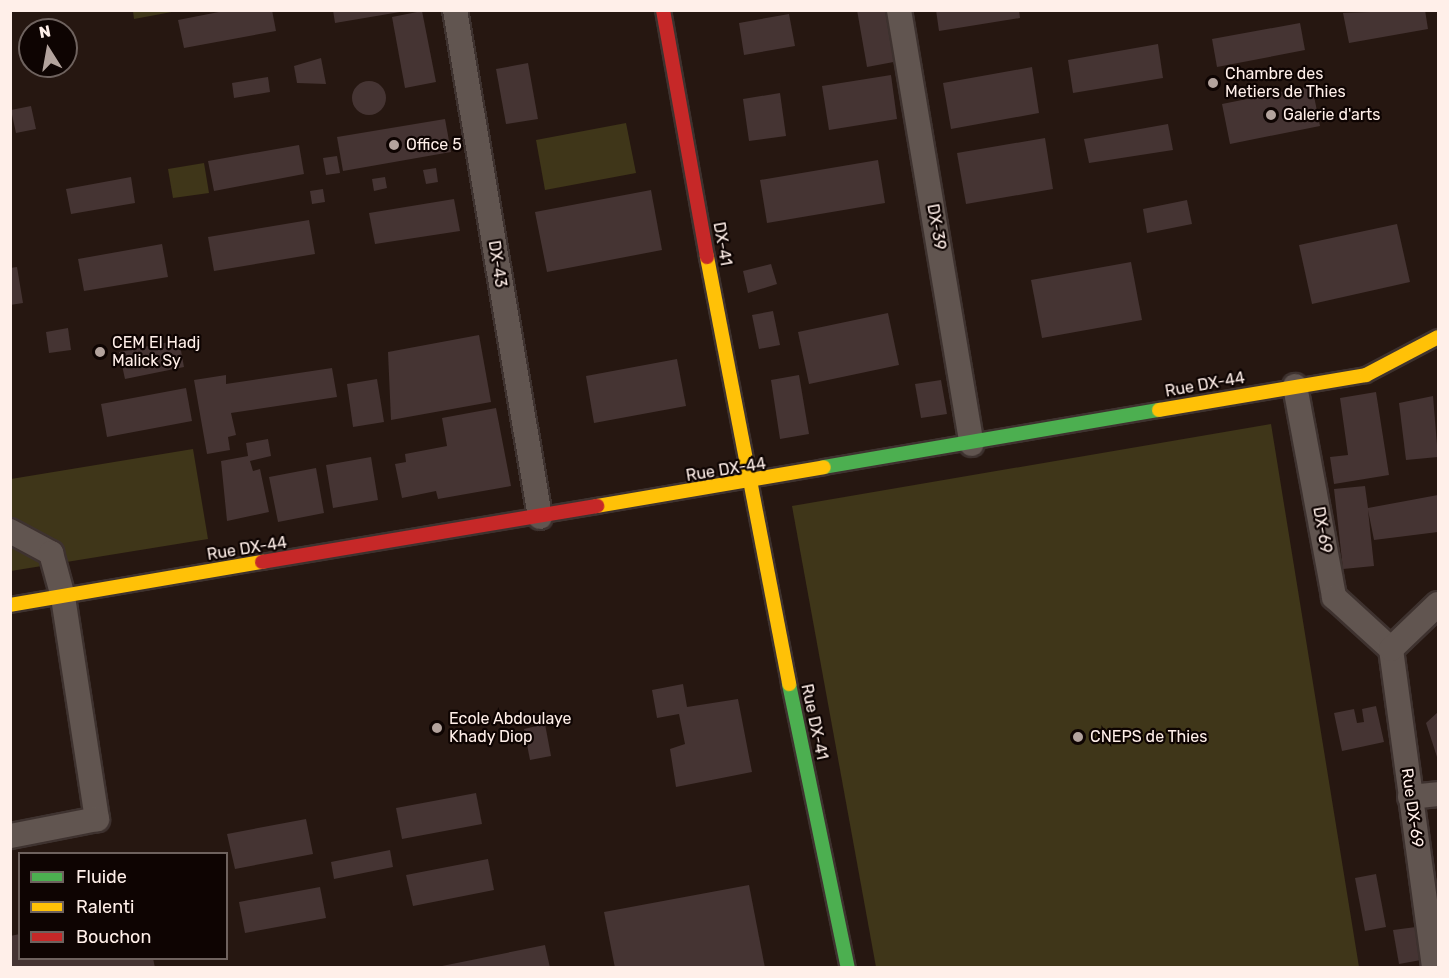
<!DOCTYPE html>
<html>
<head>
<meta charset="utf-8">
<style>
	body { margin:0 }
	#map { position:relative; width:1449px; height:978px; overflow:hidden; background:#261711; font-family:Rubik,sans-serif }
	div>[style] { position:absolute }
	.green>* { inset:0; background:#3f3619 }
	.building>* { inset:0; background:#453433 }
	.round { border-radius:50% }
	.roads { filter:drop-shadow(2px 0 #3e322f) drop-shadow(-2px 0 #3e322f) drop-shadow(0 2px #3e322f) drop-shadow(0 -2px #3e322f) }
	.street>* { height:24px; margin:-12px; padding:0 12px; transform-origin:12px; border-radius:12px; background:#615550 }
	.fast>* { height:14px; margin:-7px; padding:0 7px; transform-origin:7px; border-radius:7px; background:#4caf50 }
	.slow>* { height:14px; margin:-7px; padding:0 7px; transform-origin:7px; border-radius:7px; background:#ffc107 }
	.jam>* { height:14px; margin:-7px; padding:0 7px; transform-origin:7px; border-radius:7px; background:#c62828 }
	.dots>* { width:16px; height:16px; translate:-50% -50%; box-sizing:border-box; border:3px solid #0e0402; border-radius:50% }
	span { translate:-50% -50%; white-space:nowrap; text-align:center; line-height:1.15; -webkit-text-stroke:4.5px #0e0402; paint-order:stroke }
	.poi-label { font-size:16px; color:#ffefe9 }
	.left { translate:0 -50%; text-align:left }
	.street-label { font-size:16px; color:#ffefe9 }
	.frame { position:absolute; inset:0; border:12px solid #ffefe9; pointer-events:none }
	.legend { position:absolute; left:18px; top:852px; width:210px; height:108px; box-sizing:border-box; background:#0e0402; border:2px solid #6e625e; margin:0; padding:8px 10px; list-style:none; font-size:18px; color:#ffefe9 }
	.legend li { display:flex; align-items:center; gap:12px; height:30px }
	.legend b { width:30px; border:2px solid #6e625e }
	.north { position:absolute; left:18px; top:18px; width:60px; height:60px; box-sizing:border-box; background:#0e0402; border:2px solid #6e625e; border-radius:50%; rotate:349deg; font-size:16px; font-weight:700; line-height:24px; text-align:center; color:#ffefe9 }
	.north::after { content:''; display:block; margin:auto; width:21px; height:27px; background:#b3a39d; clip-path:polygon(50% 0,100% 100%,50% 72%,0 100%) }
</style>
</head>
<body>
<div id="map">
	<div class="green">
		<div style="clip-path:polygon(177px 11px,134px 19px,133px 11px,177px 10px)"></div>
		<div style="clip-path:polygon(626px 123px,636px 173px,545px 190px,536px 140px)"></div>
		<div style="clip-path:polygon(204px 163px,209px 193px,173px 198px,168px 169px)"></div>
		<div style="clip-path:polygon(1271px 424px,1359px 967px,876px 967px,792px 506px)"></div>
		<div style="clip-path:polygon(193px 449px,208px 539px,11px 571px,11px 479px)"></div>
	</div>
	<div class="building">
		<div style="clip-path:polygon(229px 10px,272px 10px,276px 31px,184px 48px,178px 20px)"></div>
		<div style="clip-path:polygon(333px 10px,400px 10px,400px 12px,335px 23px)"></div>
		<div style="clip-path:polygon(857px 10px,889px 10px,899px 61px,867px 67px)"></div>
		<div style="clip-path:polygon(936px 10px,1019px 10px,1020px 18px,939px 31px)"></div>
		<div style="clip-path:polygon(1425px 10px,1428px 29px,1349px 43px,1343px 13px)"></div>
		<div style="clip-path:polygon(422px 11px,436px 82px,405px 88px,392px 17px)"></div>
		<div style="clip-path:polygon(789px 14px,795px 46px,744px 55px,739px 23px)"></div>
		<div style="clip-path:polygon(1300px 23px,1305px 50px,1217px 67px,1212px 39px)"></div>
		<div style="clip-path:polygon(1158px 44px,1163px 78px,1073px 93px,1068px 60px)"></div>
		<div style="clip-path:polygon(321px 58px,326px 84px,297px 83px,294px 66px)"></div>
		<div style="clip-path:polygon(528px 63px,538px 119px,506px 124px,496px 69px)"></div>
		<div style="clip-path:polygon(1032px 67px,1039px 113px,951px 129px,943px 83px)"></div>
		<div style="clip-path:polygon(891px 75px,897px 119px,829px 130px,822px 86px)"></div>
		<div style="clip-path:polygon(268px 77px,270px 92px,234px 98px,232px 83px)"></div>
		<div class="round" style="left:352px;top:81px;width:34px;height:34px"></div>
		<div style="clip-path:polygon(1312px 86px,1320px 126px,1230px 144px,1222px 104px)"></div>
		<div style="clip-path:polygon(780px 93px,786px 136px,749px 141px,743px 99px)"></div>
		<div style="clip-path:polygon(31px 106px,36px 129px,16px 133px,11px 110px)"></div>
		<div style="clip-path:polygon(445px 119px,451px 152px,343px 171px,337px 137px)"></div>
		<div style="clip-path:polygon(1168px 124px,1173px 150px,1089px 163px,1084px 139px)"></div>
		<div style="clip-path:polygon(1045px 138px,1053px 189px,966px 204px,957px 153px)"></div>
		<div style="clip-path:polygon(299px 145px,304px 174px,214px 191px,208px 161px)"></div>
		<div style="clip-path:polygon(337px 156px,340px 173px,326px 175px,323px 158px)"></div>
		<div style="clip-path:polygon(878px 160px,885px 203px,767px 223px,760px 180px)"></div>
		<div style="clip-path:polygon(436px 168px,438px 182px,426px 184px,423px 170px)"></div>
		<div style="clip-path:polygon(131px 177px,135px 203px,71px 214px,66px 189px)"></div>
		<div style="clip-path:polygon(385px 177px,387px 188px,374px 191px,372px 179px)"></div>
		<div style="clip-path:polygon(323px 189px,325px 202px,312px 204px,310px 191px)"></div>
		<div style="clip-path:polygon(651px 190px,662px 250px,547px 272px,535px 212px)"></div>
		<div style="clip-path:polygon(454px 199px,460px 231px,375px 244px,369px 213px)"></div>
		<div style="clip-path:polygon(1187px 200px,1192px 224px,1147px 233px,1143px 209px)"></div>
		<div style="clip-path:polygon(309px 220px,315px 254px,214px 271px,208px 237px)"></div>
		<div style="clip-path:polygon(1397px 224px,1410px 282px,1312px 304px,1299px 245px)"></div>
		<div style="clip-path:polygon(162px 244px,168px 277px,84px 291px,78px 259px)"></div>
		<div style="clip-path:polygon(1131px 262px,1142px 320px,1042px 338px,1031px 280px)"></div>
		<div style="clip-path:polygon(771px 264px,777px 284px,748px 293px,743px 271px)"></div>
		<div style="clip-path:polygon(17px 267px,23px 303px,10px 305px,10px 268px)"></div>
		<div style="clip-path:polygon(773px 311px,780px 345px,759px 349px,752px 315px)"></div>
		<div style="clip-path:polygon(888px 313px,899px 365px,809px 384px,798px 332px)"></div>
		<div style="clip-path:polygon(68px 328px,71px 350px,49px 353px,46px 332px)"></div>
		<div style="clip-path:polygon(479px 335px,491px 402px,391px 420px,388px 352px)"></div>
		<div style="clip-path:polygon(179px 340px,184px 367px,125px 379px,119px 352px)"></div>
		<div style="clip-path:polygon(677px 359px,686px 406px,594px 423px,586px 376px)"></div>
		<div style="clip-path:polygon(332px 368px,337px 397px,231px 413px,236px 435px,228px 437px,230px 450px,207px 454px,194px 380px,226px 375px,226px 384px)"></div>
		<div style="clip-path:polygon(799px 375px,809px 434px,780px 439px,771px 380px)"></div>
		<div style="clip-path:polygon(377px 379px,384px 422px,353px 427px,347px 384px)"></div>
		<div style="clip-path:polygon(941px 380px,947px 414px,921px 418px,915px 384px)"></div>
		<div style="clip-path:polygon(186px 388px,192px 421px,107px 437px,101px 404px)"></div>
		<div style="clip-path:polygon(1376px 392px,1389px 475px,1334px 484px,1330px 457px,1348px 455px,1340px 398px)"></div>
		<div style="clip-path:polygon(1433px 396px,1438px 457px,1406px 460px,1399px 403px)"></div>
		<div style="clip-path:polygon(496px 408px,511px 486px,438px 499px,436px 491px,402px 498px,395px 464px,406px 462px,405px 454px,447px 446px,442px 418px)"></div>
		<div style="clip-path:polygon(268px 439px,271px 456px,250px 461px,253px 471px,260px 469px,269px 512px,227px 521px,221px 461px,248px 456px,246px 443px)"></div>
		<div style="clip-path:polygon(371px 457px,378px 500px,333px 508px,326px 465px)"></div>
		<div style="clip-path:polygon(316px 468px,324px 513px,278px 522px,269px 477px)"></div>
		<div style="clip-path:polygon(1365px 486px,1368px 508px,1438px 495px,1438px 532px,1374px 540px,1368px 510px,1374px 566px,1343px 569px,1334px 489px)"></div>
		<div style="clip-path:polygon(683px 684px,687px 707px,738px 699px,752px 772px,676px 787px,670px 749px,685px 744px,679px 714px,657px 718px,652px 690px)"></div>
		<div style="clip-path:polygon(1376px 706px,1384px 742px,1342px 751px,1334px 713px,1354px 709px,1357px 723px,1364px 722px,1362px 709px)"></div>
		<div style="clip-path:polygon(1438px 712px,1438px 760px,1426px 723px)"></div>
		<div style="clip-path:polygon(545px 724px,551px 756px,530px 760px,524px 729px)"></div>
		<div style="clip-path:polygon(476px 793px,482px 824px,402px 839px,396px 808px)"></div>
		<div style="clip-path:polygon(306px 819px,313px 854px,235px 869px,227px 834px)"></div>
		<div style="clip-path:polygon(390px 850px,393px 867px,334px 879px,331px 862px)"></div>
		<div style="clip-path:polygon(488px 859px,494px 890px,413px 906px,406px 875px)"></div>
		<div style="clip-path:polygon(1376px 874px,1386px 927px,1365px 931px,1355px 878px)"></div>
		<div style="clip-path:polygon(749px 885px,765px 968px,615px 968px,604px 912px)"></div>
		<div style="clip-path:polygon(320px 887px,326px 918px,245px 933px,239px 902px)"></div>
		<div style="clip-path:polygon(1416px 927px,1421px 960px,1399px 964px,1393px 930px)"></div>
		<div style="clip-path:polygon(20px 934px,20px 958px,153px 958px,155px 968px,10px 968px,10px 936px)"></div>
		<div style="clip-path:polygon(545px 945px,550px 968px,442px 968px,442px 966px)"></div>
	</div>
	<div class="roads">
		<div class="street">
			<div style="left:455px;top:10px;width:514px;rotate:80.48deg"></div>
			<div style="left:899px;top:10px;width:440px;rotate:80.5deg"></div>
			<div style="left:1295px;top:386px;width:215px;rotate:79.5deg"></div>
			<div style="left:1334px;top:597px;width:77px;rotate:42.4deg"></div>
			<div style="left:10px;top:531px;width:47px;rotate:28.2deg"></div>
			<div style="left:51px;top:553px;width:46px;rotate:74.7deg"></div>
			<div style="left:63px;top:597px;width:225px;rotate:81.3deg"></div>
			<div style="left:97px;top:819px;width:89px;rotate:168.9deg"></div>
			<div style="left:1391px;top:649px;width:322px;rotate:82.3deg"></div>
			<div style="left:1391px;top:649px;width:65px;rotate:-43.8deg"></div>
			<div style="left:1410px;top:797px;width:28px;rotate:-6deg"></div>
		</div>
		<div class="fast">
			<div style="left:824px;top:467px;width:340px;rotate:-9.7deg"></div>
			<div style="left:789px;top:684px;width:290px;rotate:78.3deg"></div>
		</div>
		<div class="slow">
			<div style="left:707px;top:257px;width:435px;rotate:79.1deg"></div>
			<div style="left:1159px;top:410px;width:210px;rotate:-9.6deg"></div>
			<div style="left:1366px;top:375px;width:81px;rotate:-27.8deg"></div>
			<div style="left:597px;top:506px;width:230px;rotate:-9.7deg"></div>
			<div style="left:10px;top:605px;width:256px;rotate:-9.7deg"></div>
		</div>
		<div class="jam">
			<div style="left:663px;top:10px;width:251px;rotate:79.9deg"></div>
			<div style="left:262px;top:562px;width:340px;rotate:-9.5deg"></div>
		</div>
	</div>
	<div class="dots">
		<div style="left:1213px;top:83px;background:#b3a39d"></div>
		<div style="left:1271px;top:115px;background:#b3a39d"></div>
		<div style="left:394px;top:145px;background:#b3a39d"></div>
		<div style="left:100px;top:352px;background:#b3a39d"></div>
		<div style="left:437px;top:728px;background:#b3a39d"></div>
		<div style="left:1078px;top:737px;background:#b3a39d"></div>
	</div>
	<div class="poi-label">
		<span class="left" style="left:1225px;top:83px">Chambre des<br>Metiers de Thies</span>
		<span class="left" style="left:1283px;top:115px">Galerie d'arts</span>
		<span class="left" style="left:406px;top:145px">Office 5</span>
		<span class="left" style="left:112px;top:352px">CEM El Hadj<br>Malick Sy</span>
		<span class="left" style="left:449px;top:728px">Ecole Abdoulaye<br>Khady Diop</span>
		<span class="left" style="left:1090px;top:737px">CNEPS de Thies</span>
	</div>
	<div class="street-label">
		<span style="left:936px;top:227px;rotate:80deg">DX-39</span>
		<span style="left:722px;top:244px;rotate:80deg">DX-41</span>
		<span style="left:497px;top:264px;rotate:81deg">DX-43</span>
		<span style="left:1205px;top:385px;rotate:-10deg">Rue DX-44</span>
		<span style="left:726px;top:470px;rotate:-9deg">Rue DX-44</span>
		<span style="left:1322px;top:530px;rotate:80deg">DX-69</span>
		<span style="left:247px;top:549px;rotate:-9deg">Rue DX-44</span>
		<span style="left:814px;top:722px;rotate:78deg">Rue DX-41</span>
		<span style="left:1412px;top:808px;rotate:82deg">Rue DX-69</span>
	</div>
	<div class="frame"></div>
	<ul class="legend">
	<li><b style="height:8px;background:#4caf50"></b>Fluide</li>
	<li><b style="height:8px;background:#ffc107"></b>Ralenti</li>
	<li><b style="height:8px;background:#c62828"></b>Bouchon</li>
	</ul>
	<div class="north">N</div>
</div>
</body>
</html>
